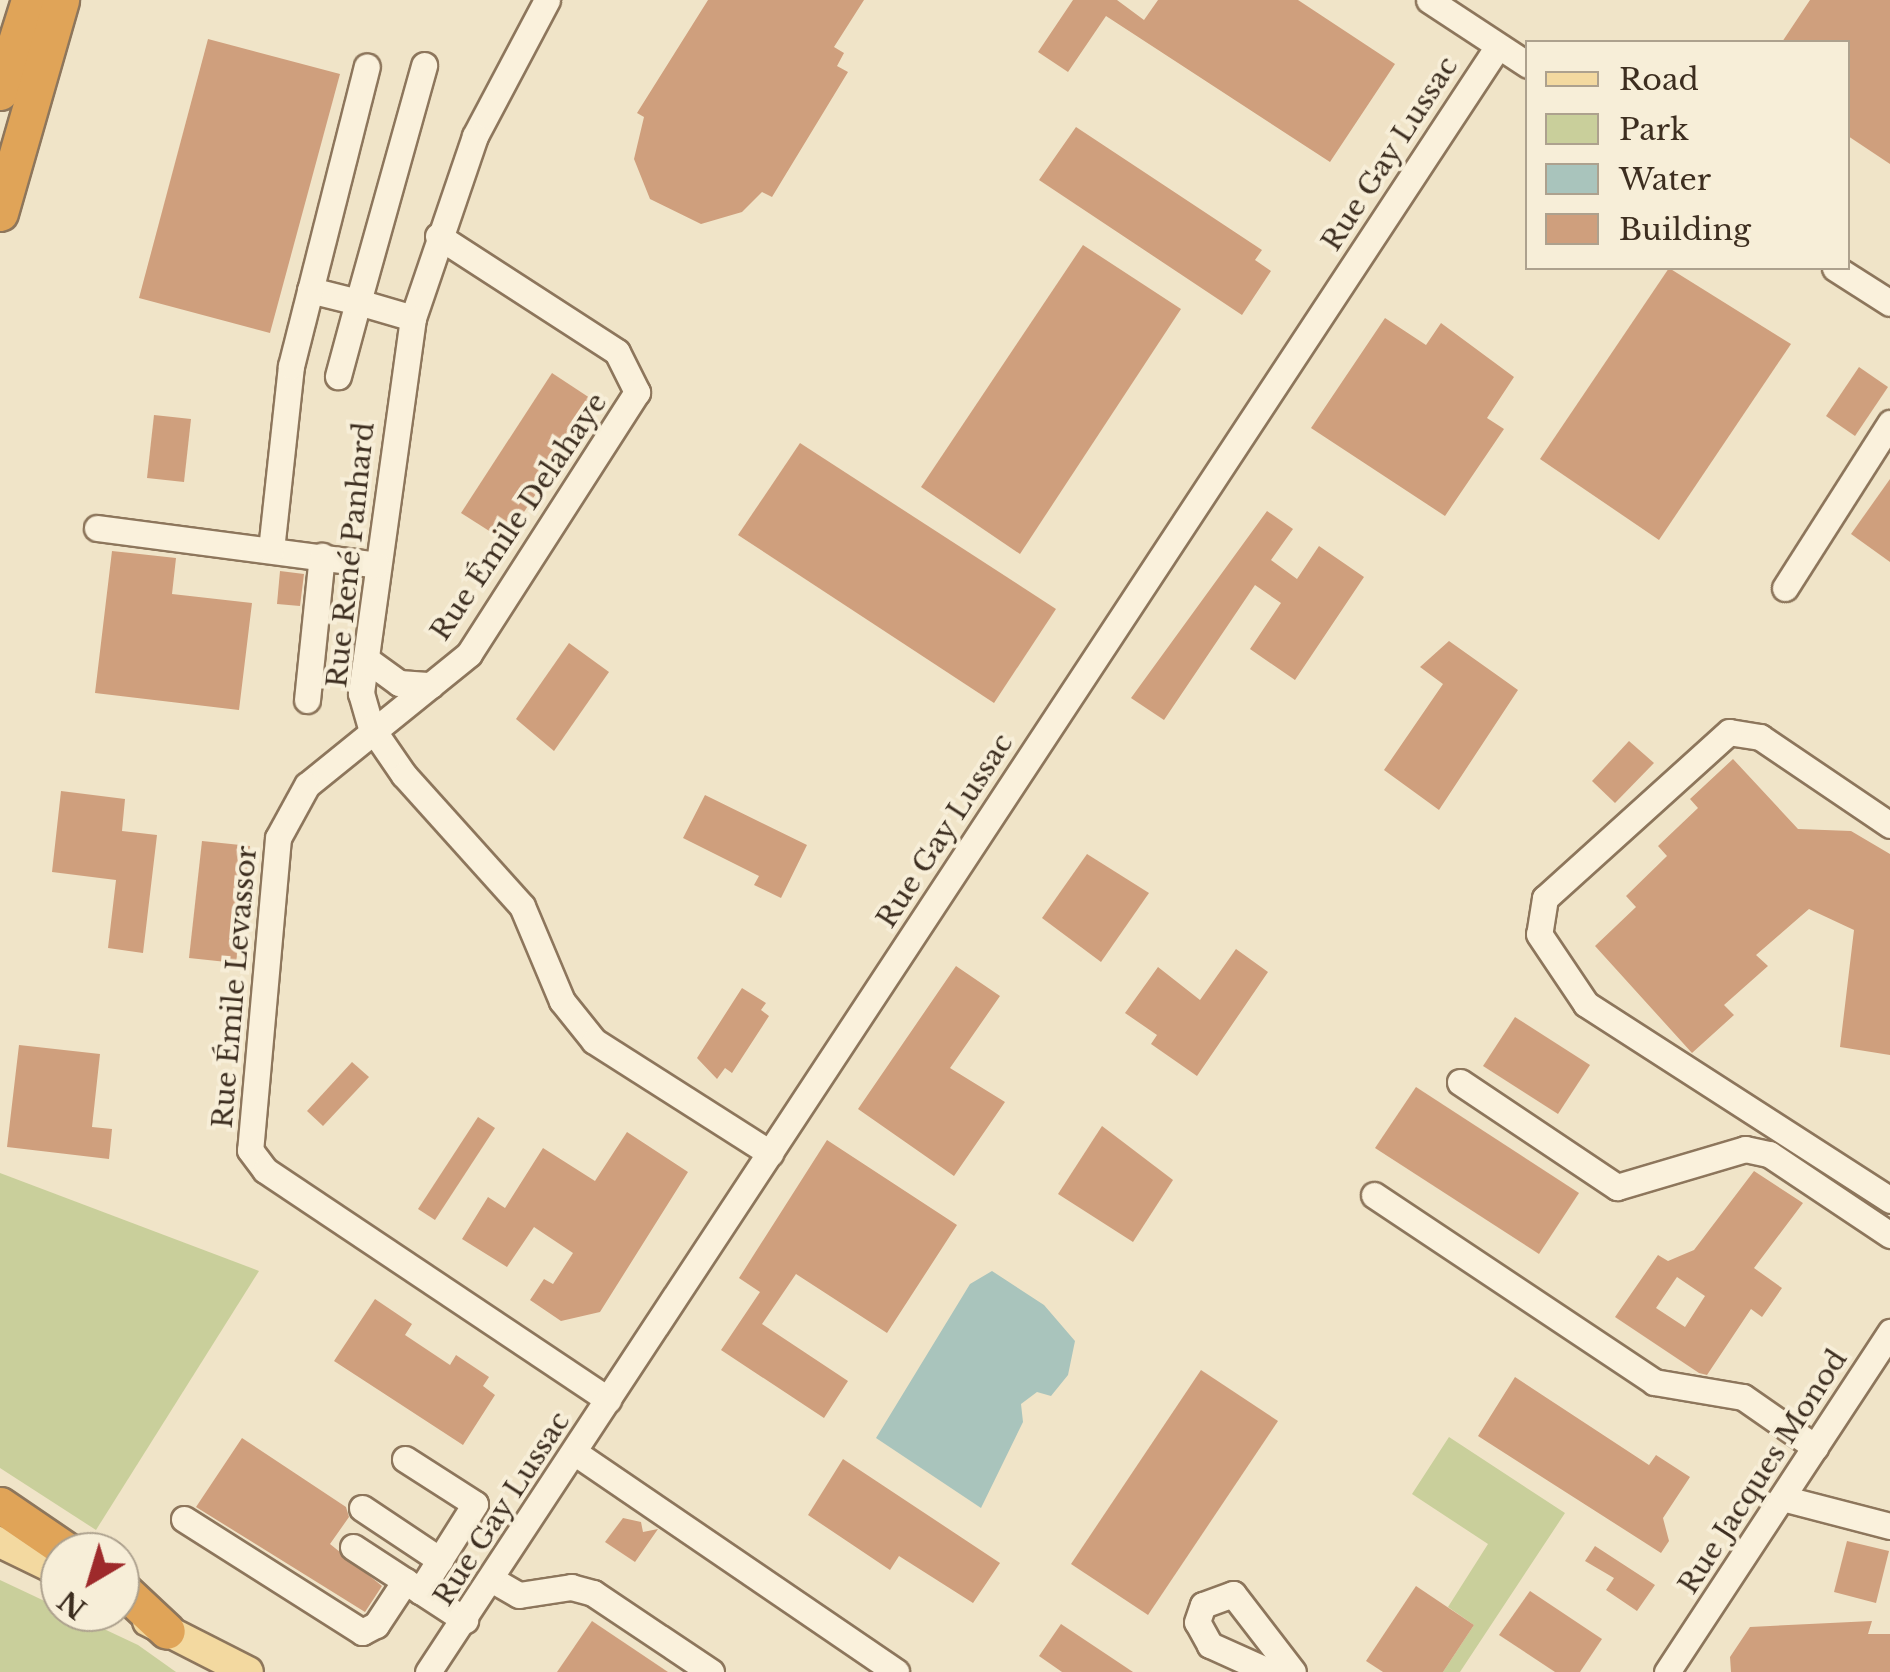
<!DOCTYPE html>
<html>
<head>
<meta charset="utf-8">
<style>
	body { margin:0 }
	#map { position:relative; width:1890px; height:1672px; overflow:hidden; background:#f0e4c8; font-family:"Libre Baskerville",serif }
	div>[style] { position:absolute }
	.green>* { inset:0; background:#c9cf9b }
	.water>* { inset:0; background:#a9c4bc }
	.building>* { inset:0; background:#cf9f7d }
	.roads { filter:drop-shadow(2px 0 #8d765c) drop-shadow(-2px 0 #8d765c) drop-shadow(0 2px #8d765c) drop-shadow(0 -2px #8d765c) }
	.minor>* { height:25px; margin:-12.5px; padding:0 12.5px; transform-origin:12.5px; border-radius:12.5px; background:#faf1dc }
	.major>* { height:30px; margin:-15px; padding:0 15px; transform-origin:15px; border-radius:15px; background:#f3d9a0 }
	.highway>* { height:35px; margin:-17.5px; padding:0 17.5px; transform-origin:17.5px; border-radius:17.5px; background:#e0a458 }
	span { translate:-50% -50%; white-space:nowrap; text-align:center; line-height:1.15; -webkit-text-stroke:8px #f7eed8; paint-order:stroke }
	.street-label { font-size:28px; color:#3d2e20 }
	.legend { position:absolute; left:1525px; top:40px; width:325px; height:230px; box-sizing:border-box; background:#f7eed8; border:2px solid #ada18e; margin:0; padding:12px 18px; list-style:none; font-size:30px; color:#3d2e20 }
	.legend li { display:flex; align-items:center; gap:20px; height:50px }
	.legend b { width:50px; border:2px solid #ada18e }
	.north { position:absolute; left:40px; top:1532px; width:100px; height:100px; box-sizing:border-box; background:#f7eed8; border:2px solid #ada18e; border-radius:50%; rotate:218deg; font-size:28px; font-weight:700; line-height:40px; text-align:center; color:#3d2e20 }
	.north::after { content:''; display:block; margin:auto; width:35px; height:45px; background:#9e2a2b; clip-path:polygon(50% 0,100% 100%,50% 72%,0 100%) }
</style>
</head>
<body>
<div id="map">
	<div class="green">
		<div style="clip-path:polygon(0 1173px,259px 1271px,96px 1530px,0 1468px)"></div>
		<div style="clip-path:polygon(1449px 1437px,1565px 1513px,1460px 1672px,1443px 1672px,1474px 1625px,1448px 1607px,1488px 1544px,1412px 1494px)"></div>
		<div style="clip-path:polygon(0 1580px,138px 1645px,176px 1672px,0 1672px)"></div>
	</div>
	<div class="water">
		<div style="clip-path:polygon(992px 1271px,1044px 1305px,1075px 1341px,1068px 1375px,1051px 1396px,1037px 1392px,1021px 1404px,1023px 1422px,981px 1508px,876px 1438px,970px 1284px)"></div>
	</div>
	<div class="building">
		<div style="clip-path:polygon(708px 0,864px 0,834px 47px,844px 53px,837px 66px,848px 72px,772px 197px,762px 192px,742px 212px,701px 224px,650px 199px,634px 159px,644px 117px,637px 113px)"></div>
		<div style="clip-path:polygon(1073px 0,1117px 0,1144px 20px,1158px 0,1298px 0,1395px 64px,1330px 162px,1106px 16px,1068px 72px,1038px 52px)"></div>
		<div style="clip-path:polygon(1810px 0,1890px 0,1890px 164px,1848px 136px,1848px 42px,1782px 42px)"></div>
		<div style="clip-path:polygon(208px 39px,340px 74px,270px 333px,139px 298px)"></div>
		<div style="clip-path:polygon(1076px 127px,1262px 250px,1255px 260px,1271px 271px,1242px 315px,1039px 180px)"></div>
		<div style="clip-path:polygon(1083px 245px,1181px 309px,1020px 554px,921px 487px)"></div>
		<div style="clip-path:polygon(1669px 268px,1791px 344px,1659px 540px,1540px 459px)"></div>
		<div style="clip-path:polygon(1385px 318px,1426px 345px,1441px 323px,1514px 377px,1487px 418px,1504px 429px,1445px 516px,1311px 428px)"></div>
		<div style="clip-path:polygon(1859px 367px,1888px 387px,1855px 436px,1826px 416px)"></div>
		<div style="clip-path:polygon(552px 373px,596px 402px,505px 541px,461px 513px)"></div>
		<div style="clip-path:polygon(154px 415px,191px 419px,184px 482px,147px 478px)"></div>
		<div style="clip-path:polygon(800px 443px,1056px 609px,994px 703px,738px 535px)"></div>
		<div style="clip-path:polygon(1890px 479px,1890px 562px,1851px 534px)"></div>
		<div style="clip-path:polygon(1267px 511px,1293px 529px,1271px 560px,1297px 579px,1319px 546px,1364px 577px,1295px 680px,1250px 649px,1281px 603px,1255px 585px,1164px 720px,1131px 698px)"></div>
		<div style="clip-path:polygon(112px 551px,176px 558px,172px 594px,252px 603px,239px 710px,95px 693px)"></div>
		<div style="clip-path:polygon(280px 571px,304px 574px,300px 606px,277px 604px)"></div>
		<div style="clip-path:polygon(1449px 641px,1518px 690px,1439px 810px,1384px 770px,1443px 684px,1420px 667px)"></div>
		<div style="clip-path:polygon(569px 643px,609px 672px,554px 751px,516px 719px)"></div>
		<div style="clip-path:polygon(1629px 741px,1654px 763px,1615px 803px,1592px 781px)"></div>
		<div style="clip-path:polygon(1733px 759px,1798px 829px,1851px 831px,1890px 854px,1890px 1055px,1840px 1047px,1854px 930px,1809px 909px,1756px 955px,1768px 966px,1724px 1005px,1734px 1015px,1692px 1053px,1595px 946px,1636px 907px,1626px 896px,1667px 856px,1658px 846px,1698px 808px,1690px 799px)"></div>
		<div style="clip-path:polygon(61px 791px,125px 799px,122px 831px,157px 835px,143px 953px,108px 948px,116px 880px,52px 872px)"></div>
		<div style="clip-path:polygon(705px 795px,807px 845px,781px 898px,754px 885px,759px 876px,683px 838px)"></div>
		<div style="clip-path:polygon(202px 841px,250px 846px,236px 963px,189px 958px)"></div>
		<div style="clip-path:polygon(1087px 854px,1149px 893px,1101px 962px,1042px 918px)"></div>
		<div style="clip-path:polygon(1236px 949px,1268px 972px,1197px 1076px,1151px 1044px,1157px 1035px,1125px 1013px,1158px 967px,1200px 1000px)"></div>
		<div style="clip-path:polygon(956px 966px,1000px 996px,950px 1068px,1005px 1102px,954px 1176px,858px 1109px)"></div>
		<div style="clip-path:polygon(742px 988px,766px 1003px,761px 1010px,769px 1016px,732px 1073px,725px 1068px,717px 1079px,697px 1058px)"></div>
		<div style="clip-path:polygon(1515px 1017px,1590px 1065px,1558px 1114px,1483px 1066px)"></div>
		<div style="clip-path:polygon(19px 1045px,100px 1054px,92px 1127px,112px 1129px,109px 1159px,7px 1147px)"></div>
		<div style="clip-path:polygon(352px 1062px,369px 1077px,323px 1126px,307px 1111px)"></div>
		<div style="clip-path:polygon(1416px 1087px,1579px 1193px,1539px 1254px,1375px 1148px)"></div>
		<div style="clip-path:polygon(478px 1117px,495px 1128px,435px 1220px,418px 1209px)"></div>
		<div style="clip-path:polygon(1102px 1126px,1173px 1180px,1133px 1242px,1058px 1194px)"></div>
		<div style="clip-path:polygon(627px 1132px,688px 1172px,600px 1312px,561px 1321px,530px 1300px,544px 1279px,553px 1284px,573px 1253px,534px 1227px,507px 1267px,462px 1239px,488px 1197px,505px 1208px,543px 1148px,595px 1181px)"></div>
		<div style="clip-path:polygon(827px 1140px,957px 1225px,887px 1333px,796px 1274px,762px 1324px,848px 1381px,824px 1418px,721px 1350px,760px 1292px,739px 1278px)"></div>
		<div style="clip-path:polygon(evenodd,1754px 1171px,1803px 1203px,1754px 1268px,1782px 1288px,1762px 1317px,1751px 1309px,1707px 1375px,1699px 1373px,1615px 1317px,1658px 1255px,1668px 1261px,1694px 1250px,1754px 1171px,1677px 1277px,1705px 1296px,1685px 1327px,1656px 1308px,1677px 1277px)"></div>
		<div style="clip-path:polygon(375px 1299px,412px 1324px,405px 1335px,450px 1365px,456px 1355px,489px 1377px,483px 1386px,495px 1395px,463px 1445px,334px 1361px)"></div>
		<div style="clip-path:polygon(1201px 1370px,1278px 1421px,1148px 1615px,1071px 1564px)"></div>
		<div style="clip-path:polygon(1515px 1377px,1649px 1465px,1656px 1455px,1690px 1477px,1663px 1518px,1669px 1541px,1661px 1553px,1478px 1436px)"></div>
		<div style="clip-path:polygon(242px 1438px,346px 1507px,349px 1517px,330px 1544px,382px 1586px,365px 1612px,196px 1507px)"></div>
		<div style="clip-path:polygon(843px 1459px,1000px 1563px,973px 1603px,899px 1556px,890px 1570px,808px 1515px)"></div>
		<div style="clip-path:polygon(623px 1518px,641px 1522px,643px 1532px,658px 1529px,635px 1562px,605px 1542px)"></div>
		<div style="clip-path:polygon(1847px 1541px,1889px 1551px,1876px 1603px,1834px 1592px)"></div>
		<div style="clip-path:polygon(1595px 1546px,1655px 1585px,1637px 1611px,1606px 1590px,1614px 1578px,1585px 1561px)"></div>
		<div style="clip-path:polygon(1416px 1586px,1474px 1625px,1443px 1672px,1383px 1672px,1366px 1661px)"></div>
		<div style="clip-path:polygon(1530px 1591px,1602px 1639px,1580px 1672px,1555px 1672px,1499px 1635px)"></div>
		<div style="clip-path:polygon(592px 1621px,668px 1672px,557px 1672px)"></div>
		<div style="clip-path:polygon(1872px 1621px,1868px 1634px,1890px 1634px,1890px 1672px,1731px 1672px,1730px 1657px,1750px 1627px)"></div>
		<div style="clip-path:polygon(1061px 1624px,1133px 1672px,1062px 1672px,1039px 1656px)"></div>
	</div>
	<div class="roads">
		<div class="minor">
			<div style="left:547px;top:0;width:154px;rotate:117.9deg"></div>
			<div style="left:475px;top:136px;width:192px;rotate:108.8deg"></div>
			<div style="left:413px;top:318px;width:379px;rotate:97.9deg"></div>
			<div style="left:361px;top:693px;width:35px;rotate:74deg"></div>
			<div style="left:371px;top:727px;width:58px;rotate:55.5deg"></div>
			<div style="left:404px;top:775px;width:176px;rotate:48deg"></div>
			<div style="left:522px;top:906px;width:103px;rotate:67.2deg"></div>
			<div style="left:562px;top:1001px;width:51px;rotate:51.3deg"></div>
			<div style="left:594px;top:1041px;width:209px;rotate:32.5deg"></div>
			<div style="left:1429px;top:0;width:118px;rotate:33.3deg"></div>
			<div style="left:438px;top:236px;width:213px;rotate:32.9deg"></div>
			<div style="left:617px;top:352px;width:45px;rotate:63.4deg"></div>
			<div style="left:637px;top:392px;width:311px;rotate:122.7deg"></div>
			<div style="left:469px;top:654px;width:208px;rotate:141deg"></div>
			<div style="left:307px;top:785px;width:60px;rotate:118.7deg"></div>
			<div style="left:278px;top:838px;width:313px;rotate:95.1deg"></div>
			<div style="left:250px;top:1150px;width:25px;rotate:53deg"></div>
			<div style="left:265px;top:1170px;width:413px;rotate:33.8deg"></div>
			<div style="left:1835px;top:268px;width:65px;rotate:32.5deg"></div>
			<div style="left:310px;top:290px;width:49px;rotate:14deg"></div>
			<div style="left:358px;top:302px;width:77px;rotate:105.1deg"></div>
			<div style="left:413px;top:318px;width:57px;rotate:-163.8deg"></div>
			<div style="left:358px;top:302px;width:246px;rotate:-74.4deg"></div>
			<div style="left:97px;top:528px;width:282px;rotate:7.5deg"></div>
			<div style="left:271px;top:550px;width:185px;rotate:-83.8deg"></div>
			<div style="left:291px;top:366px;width:309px;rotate:-75.8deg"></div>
			<div style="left:1785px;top:588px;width:196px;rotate:-57.5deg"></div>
			<div style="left:366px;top:659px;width:41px;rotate:36deg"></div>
			<div style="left:399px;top:683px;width:32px;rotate:4deg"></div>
			<div style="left:307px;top:700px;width:145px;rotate:-84.1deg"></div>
			<div style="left:1890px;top:825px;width:157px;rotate:-145.9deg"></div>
			<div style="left:1760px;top:737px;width:31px;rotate:-171deg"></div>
			<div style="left:1729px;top:732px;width:248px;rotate:137.9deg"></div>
			<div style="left:1545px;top:898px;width:36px;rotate:99deg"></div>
			<div style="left:1539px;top:934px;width:84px;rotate:56.1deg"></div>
			<div style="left:1586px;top:1004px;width:362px;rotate:32.8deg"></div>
			<div style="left:1460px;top:1082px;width:189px;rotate:33.8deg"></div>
			<div style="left:1617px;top:1187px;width:134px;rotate:-16.5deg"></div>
			<div style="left:1745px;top:1149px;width:25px;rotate:12deg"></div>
			<div style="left:1769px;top:1154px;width:146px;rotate:33.8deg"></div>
			<div style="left:1374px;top:1195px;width:337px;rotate:33.7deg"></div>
			<div style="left:1654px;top:1382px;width:90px;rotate:9.6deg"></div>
			<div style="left:1743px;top:1397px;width:88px;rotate:34.8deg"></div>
			<div style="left:574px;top:1452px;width:390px;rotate:34.3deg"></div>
			<div style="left:405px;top:1459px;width:83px;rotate:32.7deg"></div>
			<div style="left:475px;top:1504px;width:103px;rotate:122.3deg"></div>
			<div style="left:1782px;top:1498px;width:112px;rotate:14.5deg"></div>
			<div style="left:362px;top:1508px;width:94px;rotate:33.7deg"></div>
			<div style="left:184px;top:1519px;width:211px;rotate:32.4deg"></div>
			<div style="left:362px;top:1632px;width:16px;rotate:-27deg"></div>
			<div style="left:376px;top:1625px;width:53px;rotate:-56.6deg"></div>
			<div style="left:353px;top:1547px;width:134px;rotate:33.1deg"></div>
			<div style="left:491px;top:1579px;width:32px;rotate:30deg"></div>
			<div style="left:519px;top:1595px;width:53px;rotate:-8.7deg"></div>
			<div style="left:571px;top:1587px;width:23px;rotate:15deg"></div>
			<div style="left:593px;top:1593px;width:142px;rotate:33.8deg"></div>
			<div style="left:428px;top:1672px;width:1946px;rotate:-56.65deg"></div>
			<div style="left:1270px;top:1672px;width:66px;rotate:-155.8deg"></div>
			<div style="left:1210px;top:1645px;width:26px;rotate:-119deg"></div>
			<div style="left:1197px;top:1622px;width:18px;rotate:-71deg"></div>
			<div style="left:1203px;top:1605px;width:32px;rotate:-20deg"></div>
			<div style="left:1233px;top:1594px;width:98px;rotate:52.4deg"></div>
			<div style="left:1667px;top:1672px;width:407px;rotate:-56.7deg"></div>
		</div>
		<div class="major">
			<div style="left:0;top:1542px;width:67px;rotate:25.8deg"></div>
			<div style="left:148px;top:1621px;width:112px;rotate:27deg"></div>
		</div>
		<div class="highway">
			<div style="left:0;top:92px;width:96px;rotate:-72.5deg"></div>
			<div style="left:0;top:213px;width:222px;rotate:-74deg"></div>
			<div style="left:0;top:1505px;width:83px;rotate:34.3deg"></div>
			<div style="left:120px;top:1587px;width:64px;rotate:43.1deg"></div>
		</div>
	</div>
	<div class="street-label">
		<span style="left:1390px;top:154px;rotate:-57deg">Rue Gay Lussac</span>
		<span style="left:519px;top:517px;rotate:-56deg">Rue Émile Delahaye</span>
		<span style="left:351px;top:555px;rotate:-84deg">Rue René Panhard</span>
		<span style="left:945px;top:831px;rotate:-57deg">Rue Gay Lussac</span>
		<span style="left:235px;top:987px;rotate:-85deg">Rue Émile Levassor</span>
		<span style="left:1763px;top:1472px;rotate:-57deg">Rue Jacques Monod</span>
		<span style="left:502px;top:1509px;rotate:-57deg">Rue Gay Lussac</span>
	</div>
	<ul class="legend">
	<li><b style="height:12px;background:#f3d9a0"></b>Road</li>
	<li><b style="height:28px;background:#c9cf9b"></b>Park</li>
	<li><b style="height:28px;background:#a9c4bc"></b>Water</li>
	<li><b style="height:28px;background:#cf9f7d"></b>Building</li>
	</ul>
	<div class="north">N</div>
</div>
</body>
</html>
